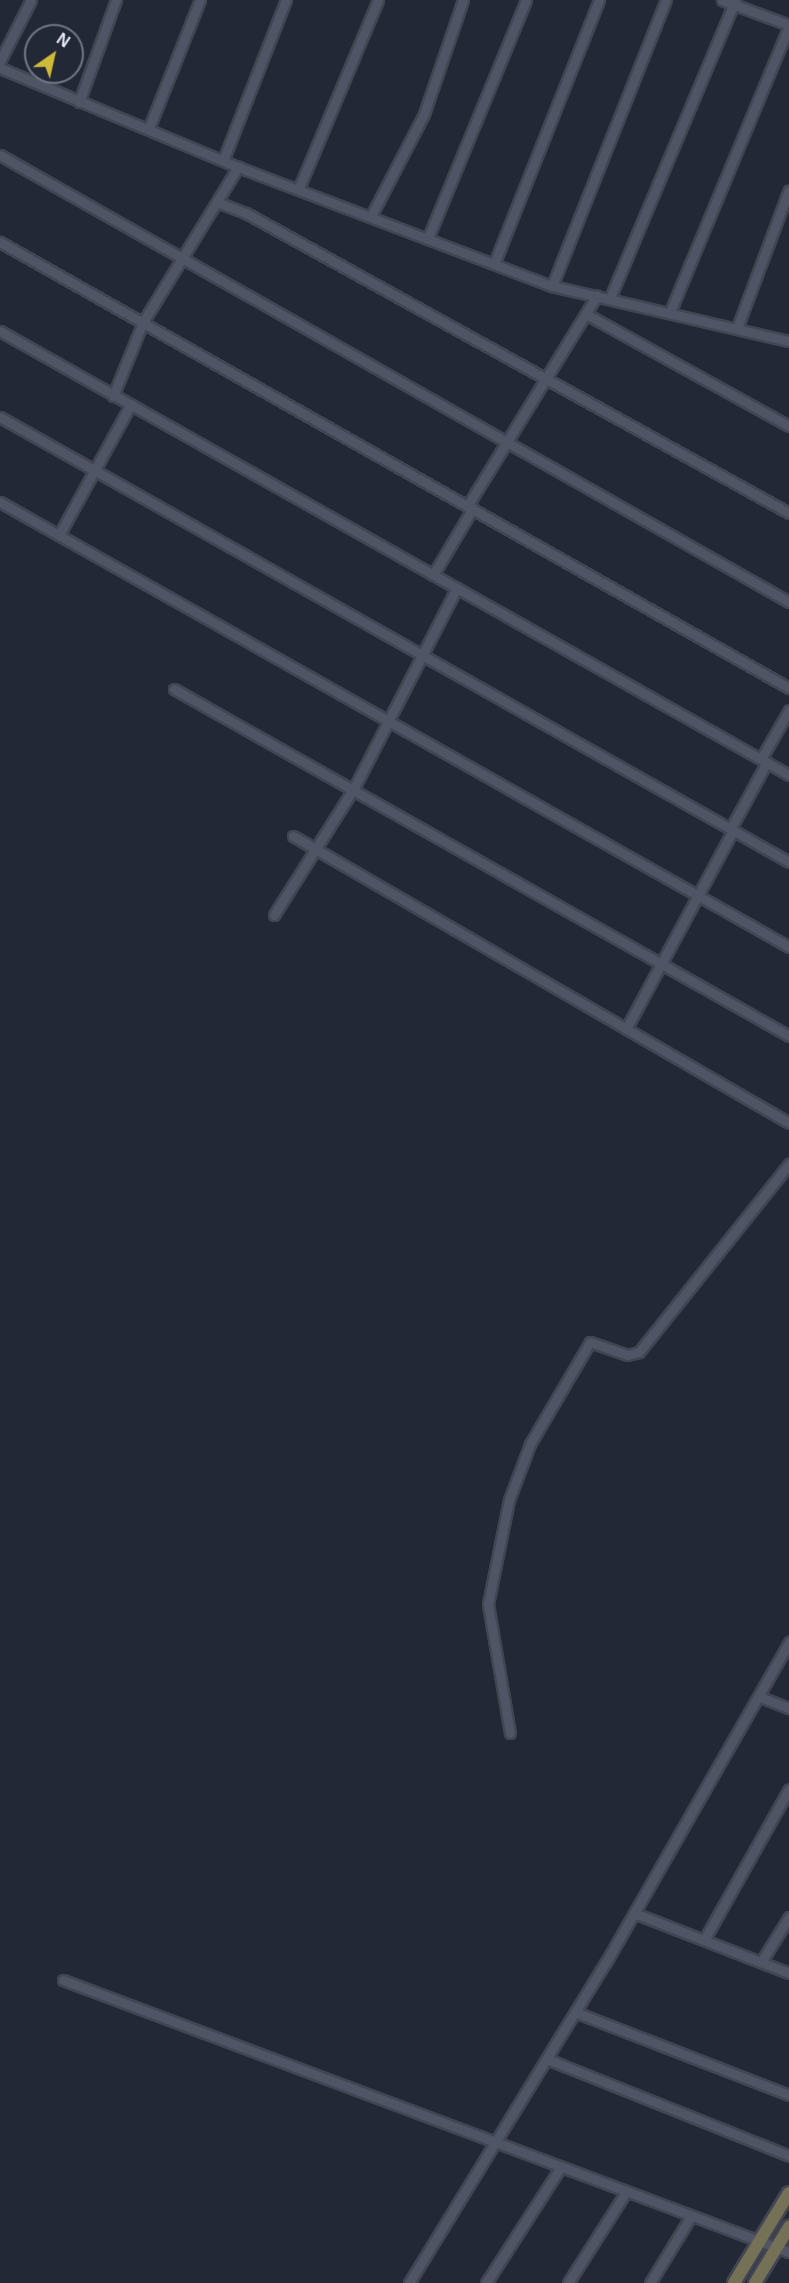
<!DOCTYPE html>
<html>
<head>
<meta charset="utf-8">
<style>
	body { margin:0 }
	#map { position:relative; width:789px; height:2283px; overflow:hidden; background:#232837; font-family:Helvetica,sans-serif }
	div>[style] { position:absolute }
	.roads { filter:drop-shadow(2px 0 #424552) drop-shadow(-2px 0 #424552) drop-shadow(0 2px #424552) drop-shadow(0 -2px #424552) }
	.street>* { height:9px; margin:-4.5px; padding:0 4.5px; transform-origin:4.5px; border-radius:4.5px; background:#505566 }
	.secondary>* { height:12px; margin:-6px; padding:0 6px; transform-origin:6px; border-radius:6px; background:#747156 }
	span { translate:-50% -50%; white-space:nowrap; text-align:center; line-height:1.15; -webkit-text-stroke:6px #232837; paint-order:stroke }
	.north { position:absolute; left:24px; top:24px; width:60px; height:60px; box-sizing:border-box; background:#232837; border:2px solid #727683; border-radius:50%; rotate:34deg; font-size:16px; font-weight:700; line-height:24px; text-align:center; color:#e8ebf5 }
	.north::after { content:''; display:block; margin:auto; width:21px; height:27px; background:#ceb938; clip-path:polygon(50% 0,100% 100%,50% 72%,0 100%) }
</style>
</head>
<body>
<div id="map">
	<div class="roads">
		<div class="street">
			<div style="left:722px;top:0;width:72px;rotate:20.5deg"></div>
			<div style="left:0;top:61px;width:68px;rotate:-63.1deg"></div>
			<div style="left:0;top:68px;width:258px;rotate:22.6deg"></div>
			<div style="left:238px;top:167px;width:336px;rotate:20.8deg"></div>
			<div style="left:552px;top:286px;width:243px;rotate:13.1deg"></div>
			<div style="left:79px;top:102px;width:109px;rotate:-70.1deg"></div>
			<div style="left:149px;top:128px;width:138px;rotate:-68.3deg"></div>
			<div style="left:0;top:155px;width:907px;rotate:29.53deg"></div>
			<div style="left:224px;top:158px;width:170px;rotate:-68.6deg"></div>
			<div style="left:299px;top:188px;width:204px;rotate:-67.2deg"></div>
			<div style="left:217px;top:202px;width:31px;rotate:21deg"></div>
			<div style="left:246px;top:213px;width:620px;rotate:28.92deg"></div>
			<div style="left:371px;top:216px;width:115px;rotate:-62.5deg"></div>
			<div style="left:424px;top:114px;width:120px;rotate:-71.1deg"></div>
			<div style="left:428px;top:238px;width:257px;rotate:-67.6deg"></div>
			<div style="left:0;top:242px;width:906px;rotate:29.48deg"></div>
			<div style="left:494px;top:264px;width:284px;rotate:-68.3deg"></div>
			<div style="left:552px;top:286px;width:308px;rotate:-68.3deg"></div>
			<div style="left:610px;top:298px;width:323px;rotate:-67.2deg"></div>
			<div style="left:670px;top:312px;width:310px;rotate:-67.4deg"></div>
			<div style="left:586px;top:314px;width:232px;rotate:28.9deg"></div>
			<div style="left:737px;top:328px;width:147px;rotate:-69.4deg"></div>
			<div style="left:0;top:331px;width:905px;rotate:29.37deg"></div>
			<div style="left:113px;top:396px;width:80px;rotate:-67.9deg"></div>
			<div style="left:143px;top:322px;width:182px;rotate:-58.5deg"></div>
			<div style="left:0;top:417px;width:906px;rotate:29.42deg"></div>
			<div style="left:0;top:502px;width:906px;rotate:29.42deg"></div>
			<div style="left:468px;top:505px;width:246px;rotate:-58.4deg"></div>
			<div style="left:59px;top:535px;width:149px;rotate:-61.2deg"></div>
			<div style="left:433px;top:575px;width:78px;rotate:-59.2deg"></div>
			<div style="left:174px;top:689px;width:706px;rotate:29.43deg"></div>
			<div style="left:761px;top:759px;width:56px;rotate:-60.3deg"></div>
			<div style="left:731px;top:828px;width:75px;rotate:-61.4deg"></div>
			<div style="left:293px;top:836px;width:573px;rotate:30.05deg"></div>
			<div style="left:274px;top:915px;width:150px;rotate:-57.8deg"></div>
			<div style="left:354px;top:788px;width:225px;rotate:-62.8deg"></div>
			<div style="left:626px;top:1029px;width:226px;rotate:-61.7deg"></div>
			<div style="left:760px;top:1697px;width:31px;rotate:21deg"></div>
			<div style="left:510px;top:1733px;width:131px;rotate:-99.7deg"></div>
			<div style="left:488px;top:1604px;width:106px;rotate:-78.6deg"></div>
			<div style="left:509px;top:1500px;width:60px;rotate:-69.4deg"></div>
			<div style="left:530px;top:1444px;width:118px;rotate:-59.5deg"></div>
			<div style="left:590px;top:1342px;width:39px;rotate:19deg"></div>
			<div style="left:627px;top:1355px;width:12px;rotate:-14deg"></div>
			<div style="left:639px;top:1352px;width:241px;rotate:-51.4deg"></div>
			<div style="left:634px;top:1913px;width:166px;rotate:21.2deg"></div>
			<div style="left:704px;top:1940px;width:173px;rotate:-60.6deg"></div>
			<div style="left:761px;top:1962px;width:53px;rotate:-58.1deg"></div>
			<div style="left:63px;top:1980px;width:775px;rotate:20.54deg"></div>
			<div style="left:575px;top:2012px;width:230px;rotate:21.2deg"></div>
			<div style="left:547px;top:2059px;width:261px;rotate:21.8deg"></div>
			<div style="left:409px;top:2283px;width:377px;rotate:-58.5deg"></div>
			<div style="left:606px;top:1962px;width:369px;rotate:-60.2deg"></div>
			<div style="left:486px;top:2283px;width:137px;rotate:-57.2deg"></div>
			<div style="left:568px;top:2283px;width:108px;rotate:-57.5deg"></div>
			<div style="left:650px;top:2283px;width:79px;rotate:-58.5deg"></div>
		</div>
		<div class="secondary">
			<div style="left:734px;top:2283px;width:105px;rotate:-58.6deg"></div>
			<div style="left:755px;top:2283px;width:66px;rotate:-58.7deg"></div>
		</div>
	</div>
	<div class="north">N</div>
</div>
</body>
</html>
